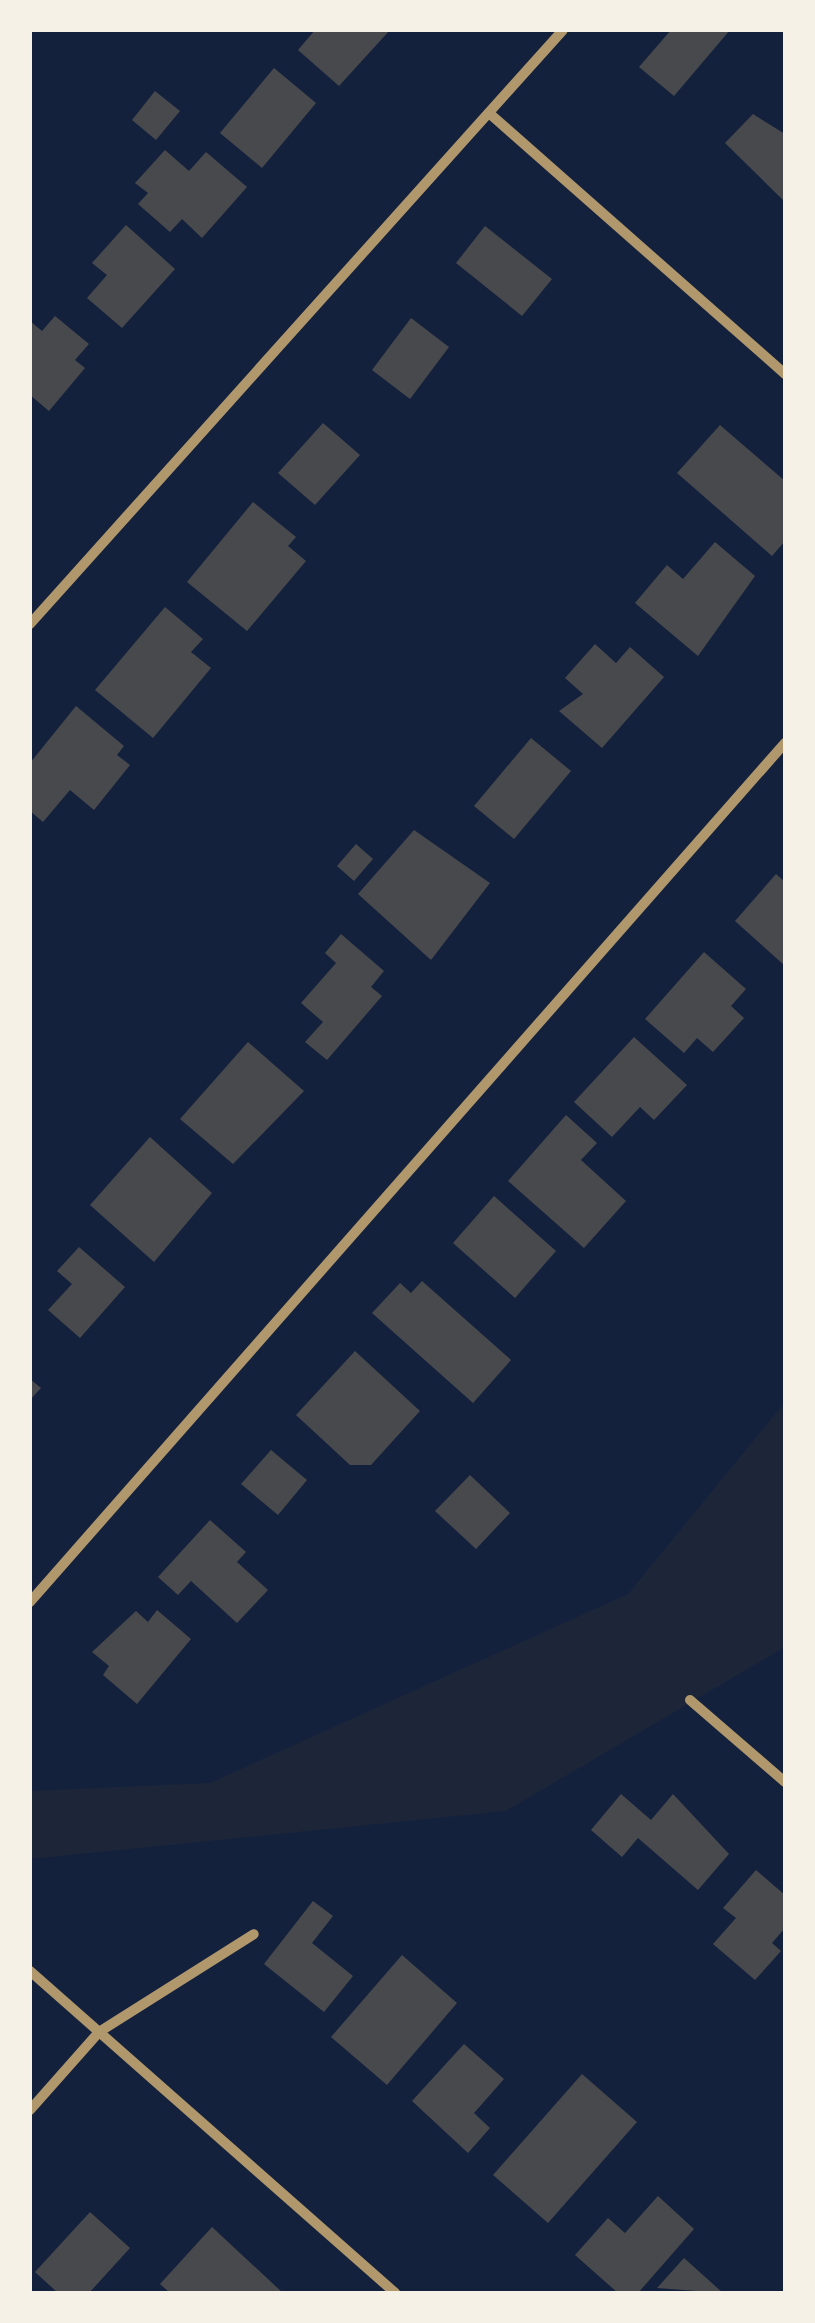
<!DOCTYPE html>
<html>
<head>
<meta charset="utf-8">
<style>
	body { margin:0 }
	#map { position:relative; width:815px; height:2323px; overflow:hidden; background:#14213d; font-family:Commissioner,sans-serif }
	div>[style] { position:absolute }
	.green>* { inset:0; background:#1d2539 }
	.building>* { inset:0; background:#48494c }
	.minor>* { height:10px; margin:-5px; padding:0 5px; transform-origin:5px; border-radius:5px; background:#b1986c }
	span { translate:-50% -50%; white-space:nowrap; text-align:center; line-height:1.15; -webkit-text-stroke:9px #f6f1e7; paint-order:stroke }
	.frame { position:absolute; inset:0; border:32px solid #f6f1e7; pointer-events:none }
</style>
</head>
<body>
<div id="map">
	<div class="green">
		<div style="clip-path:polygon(785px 1402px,785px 1647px,506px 1811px,30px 1859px,30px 1791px,210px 1783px,628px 1594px)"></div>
	</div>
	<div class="building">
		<div style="clip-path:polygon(315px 30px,390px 30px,339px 86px,298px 50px)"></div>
		<div style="clip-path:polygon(671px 30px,730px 30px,674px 96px,639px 67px)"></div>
		<div style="clip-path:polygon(274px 68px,316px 103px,262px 168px,220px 133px)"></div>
		<div style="clip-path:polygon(155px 91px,180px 111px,156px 140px,132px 120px)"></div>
		<div style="clip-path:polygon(753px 114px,785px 134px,785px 202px,725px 143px)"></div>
		<div style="clip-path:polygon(165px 150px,189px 171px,206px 152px,247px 187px,202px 238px,182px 219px,170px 232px,138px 204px,148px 193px,135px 183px)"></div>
		<div style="clip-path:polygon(126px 225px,175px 269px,122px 328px,87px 298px,107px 275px,92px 263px)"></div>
		<div style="clip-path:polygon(485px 226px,552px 279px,522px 316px,456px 263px)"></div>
		<div style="clip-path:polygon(55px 316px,89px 344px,75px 360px,85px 368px,49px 411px,30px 395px,30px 321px,42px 331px)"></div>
		<div style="clip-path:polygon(411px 318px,449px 347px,410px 399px,372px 370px)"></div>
		<div style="clip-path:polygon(323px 423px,360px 455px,315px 505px,278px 473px)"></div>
		<div style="clip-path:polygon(720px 425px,785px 481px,785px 541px,772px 556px,677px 473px)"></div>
		<div style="clip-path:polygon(253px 502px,296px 537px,288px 546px,306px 561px,247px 631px,187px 582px)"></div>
		<div style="clip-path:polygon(715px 542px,755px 576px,698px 656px,635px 603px,667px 565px,683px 579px)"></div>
		<div style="clip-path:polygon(165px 607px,203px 639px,191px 652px,211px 668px,153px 738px,95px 690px)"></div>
		<div style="clip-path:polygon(595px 644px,616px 663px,630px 647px,664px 677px,602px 748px,559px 711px,583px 694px,565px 678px)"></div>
		<div style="clip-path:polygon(76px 706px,124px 746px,117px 755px,130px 765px,94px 810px,70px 790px,43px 822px,30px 811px,30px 763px)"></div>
		<div style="clip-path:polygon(531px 738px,571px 771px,514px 839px,474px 806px)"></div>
		<div style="clip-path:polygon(414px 830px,490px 883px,431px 960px,358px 894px)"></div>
		<div style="clip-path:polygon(356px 844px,373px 859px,354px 881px,337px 866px)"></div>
		<div style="clip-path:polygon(776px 874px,785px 882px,785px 966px,735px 921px)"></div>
		<div style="clip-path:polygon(341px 934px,384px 971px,371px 987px,382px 996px,327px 1060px,305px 1042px,323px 1022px,301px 1003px,336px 963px,325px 953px)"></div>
		<div style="clip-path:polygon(704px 952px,746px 989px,731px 1006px,744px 1018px,713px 1052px,697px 1038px,684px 1053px,645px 1019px)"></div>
		<div style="clip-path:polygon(634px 1037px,687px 1085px,654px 1120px,640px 1107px,612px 1137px,574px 1102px)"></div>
		<div style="clip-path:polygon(248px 1042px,304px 1091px,233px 1164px,180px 1119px)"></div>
		<div style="clip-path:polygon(566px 1115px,597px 1143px,581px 1160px,626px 1201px,584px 1248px,508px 1181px)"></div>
		<div style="clip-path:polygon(150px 1137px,212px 1193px,154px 1262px,90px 1205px)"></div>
		<div style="clip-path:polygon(494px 1196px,556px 1251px,515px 1298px,453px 1243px)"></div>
		<div style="clip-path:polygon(79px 1247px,125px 1287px,80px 1338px,48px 1310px,72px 1284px,57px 1271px)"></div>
		<div style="clip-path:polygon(422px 1281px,511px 1360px,473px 1403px,372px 1313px,400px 1283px,411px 1293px)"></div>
		<div style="clip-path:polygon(355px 1351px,420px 1411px,371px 1465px,350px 1465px,296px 1415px)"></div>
		<div style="clip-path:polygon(30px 1379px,41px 1388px,30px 1400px)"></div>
		<div style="clip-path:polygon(271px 1450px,307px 1480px,278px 1515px,241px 1484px)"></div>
		<div style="clip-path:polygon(470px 1475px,510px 1513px,476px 1549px,435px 1511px)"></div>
		<div style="clip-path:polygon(210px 1520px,246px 1552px,237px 1562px,268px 1590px,237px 1623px,191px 1581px,178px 1595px,158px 1577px)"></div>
		<div style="clip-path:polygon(157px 1610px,191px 1639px,137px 1704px,103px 1675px,109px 1666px,92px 1652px,136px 1611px,148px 1622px)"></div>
		<div style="clip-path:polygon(621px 1794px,651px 1820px,673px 1794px,729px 1854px,698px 1890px,638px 1838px,622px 1857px,591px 1830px)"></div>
		<div style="clip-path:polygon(756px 1870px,785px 1895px,785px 1928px,772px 1943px,781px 1951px,755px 1980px,713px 1944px,736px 1918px,723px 1908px)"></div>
		<div style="clip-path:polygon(313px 1901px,333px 1916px,312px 1943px,353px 1976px,324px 2012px,264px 1964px)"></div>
		<div style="clip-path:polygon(402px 1955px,457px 2003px,387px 2085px,331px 2037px)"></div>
		<div style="clip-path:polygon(464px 2044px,504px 2079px,474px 2113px,490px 2128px,468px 2153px,412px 2101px)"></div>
		<div style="clip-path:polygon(582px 2074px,637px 2122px,548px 2223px,493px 2175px)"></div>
		<div style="clip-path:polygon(658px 2196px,694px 2229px,638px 2293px,618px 2293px,575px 2255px,608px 2218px,625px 2233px)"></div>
		<div style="clip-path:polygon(90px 2212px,130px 2248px,89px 2293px,58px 2293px,35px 2272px)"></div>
		<div style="clip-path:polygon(212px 2227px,283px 2293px,170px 2293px,160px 2284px)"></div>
		<div style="clip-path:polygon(684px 2258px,723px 2293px,657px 2288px)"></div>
	</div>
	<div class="minor">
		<div style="left:489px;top:113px;width:395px;rotate:41.4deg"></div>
		<div style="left:30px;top:624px;width:798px;rotate:-48.1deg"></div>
		<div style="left:30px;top:1602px;width:1144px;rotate:-48.69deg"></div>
		<div style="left:690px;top:1700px;width:125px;rotate:40.8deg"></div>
		<div style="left:30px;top:1971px;width:487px;rotate:41.4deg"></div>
		<div style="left:30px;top:2110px;width:104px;rotate:-48.5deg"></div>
		<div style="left:99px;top:2032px;width:183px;rotate:-32.3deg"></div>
	</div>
	<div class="frame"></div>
</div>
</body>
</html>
